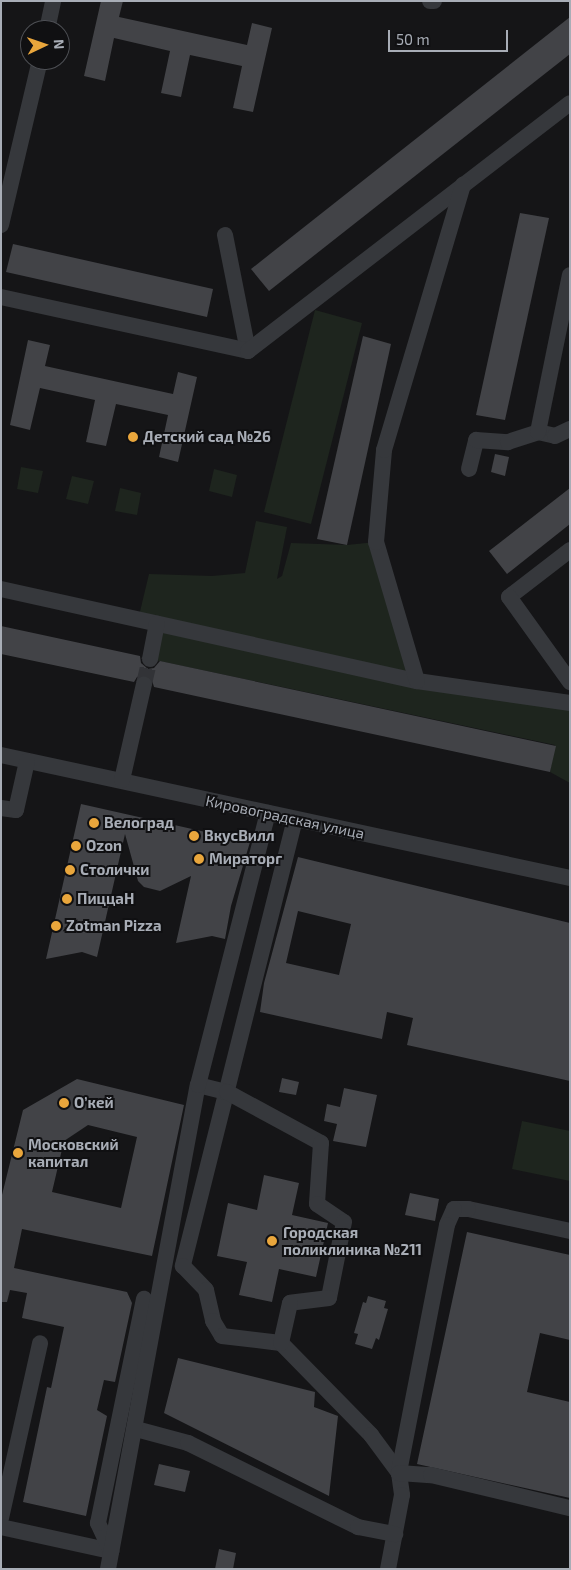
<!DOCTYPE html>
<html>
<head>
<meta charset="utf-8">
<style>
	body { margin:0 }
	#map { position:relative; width:571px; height:1570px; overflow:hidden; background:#151517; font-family:"Exo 2",sans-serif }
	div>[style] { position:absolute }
	.green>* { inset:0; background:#1e251e }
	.building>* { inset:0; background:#424347 }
	.minor-tunnel>* { height:16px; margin-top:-8px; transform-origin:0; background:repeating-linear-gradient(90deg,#323337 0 16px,transparent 0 24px) }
	.minor>* { height:16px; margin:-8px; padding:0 8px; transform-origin:8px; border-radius:8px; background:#36383c }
	.dots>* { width:14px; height:14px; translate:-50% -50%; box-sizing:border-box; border:2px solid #101012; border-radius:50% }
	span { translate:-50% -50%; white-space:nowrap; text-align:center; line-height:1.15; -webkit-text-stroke:4px #101012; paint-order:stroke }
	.poi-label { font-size:15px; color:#a8adb6; font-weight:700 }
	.left { translate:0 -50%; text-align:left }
	.street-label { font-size:15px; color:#a8adb6 }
	.frame { position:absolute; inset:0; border:2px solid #a8adb6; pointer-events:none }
	.north { position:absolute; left:20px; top:20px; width:50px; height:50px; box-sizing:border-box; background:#101012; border:1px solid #4d4f54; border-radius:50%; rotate:87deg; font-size:14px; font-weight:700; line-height:20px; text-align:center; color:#a8adb6 }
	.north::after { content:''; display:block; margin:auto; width:18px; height:22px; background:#e9a63c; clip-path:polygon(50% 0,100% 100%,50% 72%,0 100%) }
	.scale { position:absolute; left:388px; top:30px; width:120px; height:22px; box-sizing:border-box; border:2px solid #a8adb6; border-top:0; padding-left:6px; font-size:15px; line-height:18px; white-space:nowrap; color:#a8adb6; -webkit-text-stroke:4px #101012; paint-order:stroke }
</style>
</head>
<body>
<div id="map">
	<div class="green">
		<div style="clip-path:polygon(315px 310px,362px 323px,311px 524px,264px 512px)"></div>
		<div style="clip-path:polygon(21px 467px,43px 471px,38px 493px,17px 489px)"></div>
		<div style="clip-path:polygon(214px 469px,237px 475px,232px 497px,209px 491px)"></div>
		<div style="clip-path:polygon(72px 476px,94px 481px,88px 504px,66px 499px)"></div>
		<div style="clip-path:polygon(120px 488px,141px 493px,137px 515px,115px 511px)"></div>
		<div style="clip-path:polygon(256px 521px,287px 527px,277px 579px,282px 576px,291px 543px,347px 545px,376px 542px,417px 680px,570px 703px,570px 783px,550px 772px,555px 745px,150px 659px,157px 624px,138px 620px,149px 574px,212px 576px,245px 573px)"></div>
		<div style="clip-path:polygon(522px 1121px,570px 1131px,570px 1181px,512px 1169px)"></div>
	</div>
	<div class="building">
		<div style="clip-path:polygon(101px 1px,123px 1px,119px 17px,247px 45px,252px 23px,272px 28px,253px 112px,233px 108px,242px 66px,190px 55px,181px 97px,161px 93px,170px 51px,114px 38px,105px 81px,84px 76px)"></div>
		<div style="clip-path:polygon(570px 17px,570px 54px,269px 291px,251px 269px)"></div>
		<div style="clip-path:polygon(520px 213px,549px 218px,505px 420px,476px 415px)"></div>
		<div style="clip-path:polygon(13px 244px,213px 289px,207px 317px,6px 272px)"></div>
		<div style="clip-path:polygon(363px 336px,391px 344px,347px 545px,317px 539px)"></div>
		<div style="clip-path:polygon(28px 340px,50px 345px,45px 366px,173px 394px,178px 372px,197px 377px,178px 462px,159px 457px,168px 415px,116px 404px,106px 446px,86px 442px,95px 400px,40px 388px,30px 430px,10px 425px)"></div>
		<div style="clip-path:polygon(495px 454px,509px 457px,505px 476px,491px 472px)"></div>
		<div style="clip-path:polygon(570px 488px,570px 524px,507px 574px,489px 551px)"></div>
		<div style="clip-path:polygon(1px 626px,140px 656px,141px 663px,148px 669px,154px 668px,160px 661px,556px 746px,550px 772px,154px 687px,151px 677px,146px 674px,137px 677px,134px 682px,1px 654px)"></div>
		<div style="clip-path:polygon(81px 804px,250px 842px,231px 906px,225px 939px,212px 936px,176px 943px,191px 876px,160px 891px,144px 887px,138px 881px,125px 834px,97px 957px,82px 952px,46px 959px)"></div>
		<div style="clip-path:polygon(evenodd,298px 857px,570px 923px,570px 1081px,407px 1045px,413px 1018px,387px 1012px,382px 1039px,260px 1012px,264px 983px,298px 857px,298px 911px,351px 924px,339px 975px,286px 963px,298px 911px)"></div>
		<div style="clip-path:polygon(282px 1078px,299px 1082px,296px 1095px,279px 1092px)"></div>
		<div style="clip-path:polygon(evenodd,77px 1079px,184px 1105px,152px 1256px,22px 1229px,14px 1268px,127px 1292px,132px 1303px,115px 1382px,104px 1380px,97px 1410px,107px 1416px,86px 1516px,23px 1502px,47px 1387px,51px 1388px,64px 1327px,22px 1318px,27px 1293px,10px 1290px,7px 1302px,1px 1302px,1px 1199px,23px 1110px,77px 1079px,88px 1125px,137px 1137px,121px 1208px,52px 1192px,64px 1141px,88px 1125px)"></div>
		<div style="clip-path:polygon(344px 1088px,377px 1095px,366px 1147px,333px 1141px,337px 1124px,324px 1121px,327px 1104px,340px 1107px)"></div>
		<div style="clip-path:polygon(264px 1175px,299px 1183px,292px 1215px,328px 1223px,316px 1277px,279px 1269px,272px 1302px,239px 1295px,247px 1262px,217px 1256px,228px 1203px,257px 1210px)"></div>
		<div style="clip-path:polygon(410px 1193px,439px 1199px,435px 1221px,405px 1215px)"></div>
		<div style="clip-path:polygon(467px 1232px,570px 1255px,570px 1340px,540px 1333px,527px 1392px,570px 1402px,570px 1498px,417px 1464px)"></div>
		<div style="clip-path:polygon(368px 1296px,386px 1301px,384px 1308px,388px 1309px,379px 1340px,376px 1338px,372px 1349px,355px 1344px,358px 1334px,354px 1333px,363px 1302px,366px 1303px)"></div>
		<div style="clip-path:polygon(178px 1358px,315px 1392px,314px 1407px,338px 1416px,329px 1496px,164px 1413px)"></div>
		<div style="clip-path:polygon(159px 1464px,190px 1471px,185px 1492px,154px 1485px)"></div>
		<div style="clip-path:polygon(219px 1549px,236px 1553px,233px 1569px,215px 1569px)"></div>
	</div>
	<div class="minor-tunnel">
		<div style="left:144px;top:684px;width:26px;rotate:-77deg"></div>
	</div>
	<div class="minor">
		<div style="left:430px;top:1px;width:4px"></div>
		<div style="left:47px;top:30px;width:30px;rotate:-78deg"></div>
		<div style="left:1px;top:225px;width:170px;rotate:-76.7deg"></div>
		<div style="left:225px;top:235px;width:118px;rotate:78.8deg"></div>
		<div style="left:1px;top:297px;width:253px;rotate:12.3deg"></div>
		<div style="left:248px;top:351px;width:406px;rotate:-37.6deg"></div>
		<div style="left:538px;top:432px;width:17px;rotate:13deg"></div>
		<div style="left:555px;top:436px;width:17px;rotate:-25deg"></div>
		<div style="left:469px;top:469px;width:30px;rotate:-76deg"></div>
		<div style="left:476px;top:440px;width:32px;rotate:4deg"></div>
		<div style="left:508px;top:442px;width:32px;rotate:-18deg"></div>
		<div style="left:538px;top:432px;width:160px;rotate:-78.5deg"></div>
		<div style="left:570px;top:550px;width:77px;rotate:142.4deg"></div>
		<div style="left:509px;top:597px;width:105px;rotate:54.3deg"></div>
		<div style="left:1px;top:589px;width:426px;rotate:12.5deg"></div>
		<div style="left:417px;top:681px;width:155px;rotate:8.2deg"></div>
		<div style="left:150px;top:659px;width:36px;rotate:-79deg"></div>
		<div style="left:417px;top:681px;width:145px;rotate:-106.4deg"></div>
		<div style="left:376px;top:542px;width:92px;rotate:-85deg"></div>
		<div style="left:384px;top:450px;width:277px;rotate:-73.4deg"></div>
		<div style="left:1px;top:755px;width:582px;rotate:12.2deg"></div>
		<div style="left:122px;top:780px;width:98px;rotate:-77.1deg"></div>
		<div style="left:1px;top:808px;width:15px;rotate:8deg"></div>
		<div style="left:16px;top:810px;width:50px;rotate:-77.3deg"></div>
		<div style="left:295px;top:819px;width:461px;rotate:104.1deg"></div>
		<div style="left:183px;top:1266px;width:33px;rotate:46deg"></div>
		<div style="left:206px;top:1290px;width:32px;rotate:77deg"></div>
		<div style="left:213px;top:1321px;width:17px;rotate:59deg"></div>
		<div style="left:222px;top:1336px;width:59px;rotate:6.8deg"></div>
		<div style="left:281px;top:1343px;width:129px;rotate:45.6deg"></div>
		<div style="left:371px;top:1435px;width:47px;rotate:53.6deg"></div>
		<div style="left:399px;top:1473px;width:22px;rotate:82deg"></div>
		<div style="left:402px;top:1495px;width:75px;rotate:100.7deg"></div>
		<div style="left:198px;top:1085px;width:30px;rotate:14deg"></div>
		<div style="left:227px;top:1092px;width:107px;rotate:28.5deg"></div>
		<div style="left:321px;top:1143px;width:61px;rotate:93.8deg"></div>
		<div style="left:317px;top:1204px;width:32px;rotate:34deg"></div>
		<div style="left:344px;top:1222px;width:77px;rotate:101.2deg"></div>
		<div style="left:329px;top:1298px;width:39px;rotate:173deg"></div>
		<div style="left:290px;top:1303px;width:41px;rotate:102.7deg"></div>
		<div style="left:570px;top:1231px;width:104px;rotate:-167.8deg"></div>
		<div style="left:468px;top:1209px;width:14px;rotate:180deg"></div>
		<div style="left:454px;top:1209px;width:17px;rotate:114deg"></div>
		<div style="left:447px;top:1225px;width:253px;rotate:101deg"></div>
		<div style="left:399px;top:1473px;width:32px;rotate:4deg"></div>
		<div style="left:431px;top:1475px;width:143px;rotate:13.4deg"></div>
		<div style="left:136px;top:1429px;width:54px;rotate:15.1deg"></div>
		<div style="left:188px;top:1443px;width:190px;rotate:26.3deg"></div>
		<div style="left:358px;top:1527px;width:38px;rotate:11deg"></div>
		<div style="left:1px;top:1518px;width:179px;rotate:-77.4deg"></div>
		<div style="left:1px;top:1527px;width:113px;rotate:12.3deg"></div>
		<div style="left:111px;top:1551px;width:31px;rotate:-115deg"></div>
		<div style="left:98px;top:1523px;width:229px;rotate:-78.4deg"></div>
		<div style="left:108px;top:1569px;width:492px;rotate:-79.5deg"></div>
		<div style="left:198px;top:1085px;width:281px;rotate:-75.6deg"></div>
	</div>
	<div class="dots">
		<div style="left:133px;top:437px;background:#e9a63c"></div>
		<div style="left:94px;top:823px;background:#e9a63c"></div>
		<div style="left:194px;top:836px;background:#e9a63c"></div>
		<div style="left:76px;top:846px;background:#e9a63c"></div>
		<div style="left:199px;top:859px;background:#e9a63c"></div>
		<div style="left:70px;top:870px;background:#e9a63c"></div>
		<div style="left:67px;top:899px;background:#e9a63c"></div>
		<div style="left:56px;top:926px;background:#e9a63c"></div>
		<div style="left:64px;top:1103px;background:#e9a63c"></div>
		<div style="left:18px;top:1153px;background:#e9a63c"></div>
		<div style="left:272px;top:1241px;background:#e9a63c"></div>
	</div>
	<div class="poi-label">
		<span class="left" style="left:143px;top:437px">Детский сад №26</span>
		<span class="left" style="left:104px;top:823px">Велоград</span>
		<span class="left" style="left:204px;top:836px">ВкусВилл</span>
		<span class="left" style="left:86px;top:846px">Ozon</span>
		<span class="left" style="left:209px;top:859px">Мираторг</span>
		<span class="left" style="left:80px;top:870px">Столички</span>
		<span class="left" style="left:77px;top:899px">ПиццаН</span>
		<span class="left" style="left:66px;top:926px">Zotman Pizza</span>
		<span class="left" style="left:74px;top:1103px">О’кей</span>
		<span class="left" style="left:28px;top:1153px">Московский<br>капитал</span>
		<span class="left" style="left:283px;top:1241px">Городская<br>поликлиника №211</span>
	</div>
	<div class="street-label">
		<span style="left:285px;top:817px;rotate:12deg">Кировоградская улица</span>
	</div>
	<div class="frame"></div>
	<div class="north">N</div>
	<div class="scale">50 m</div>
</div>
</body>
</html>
